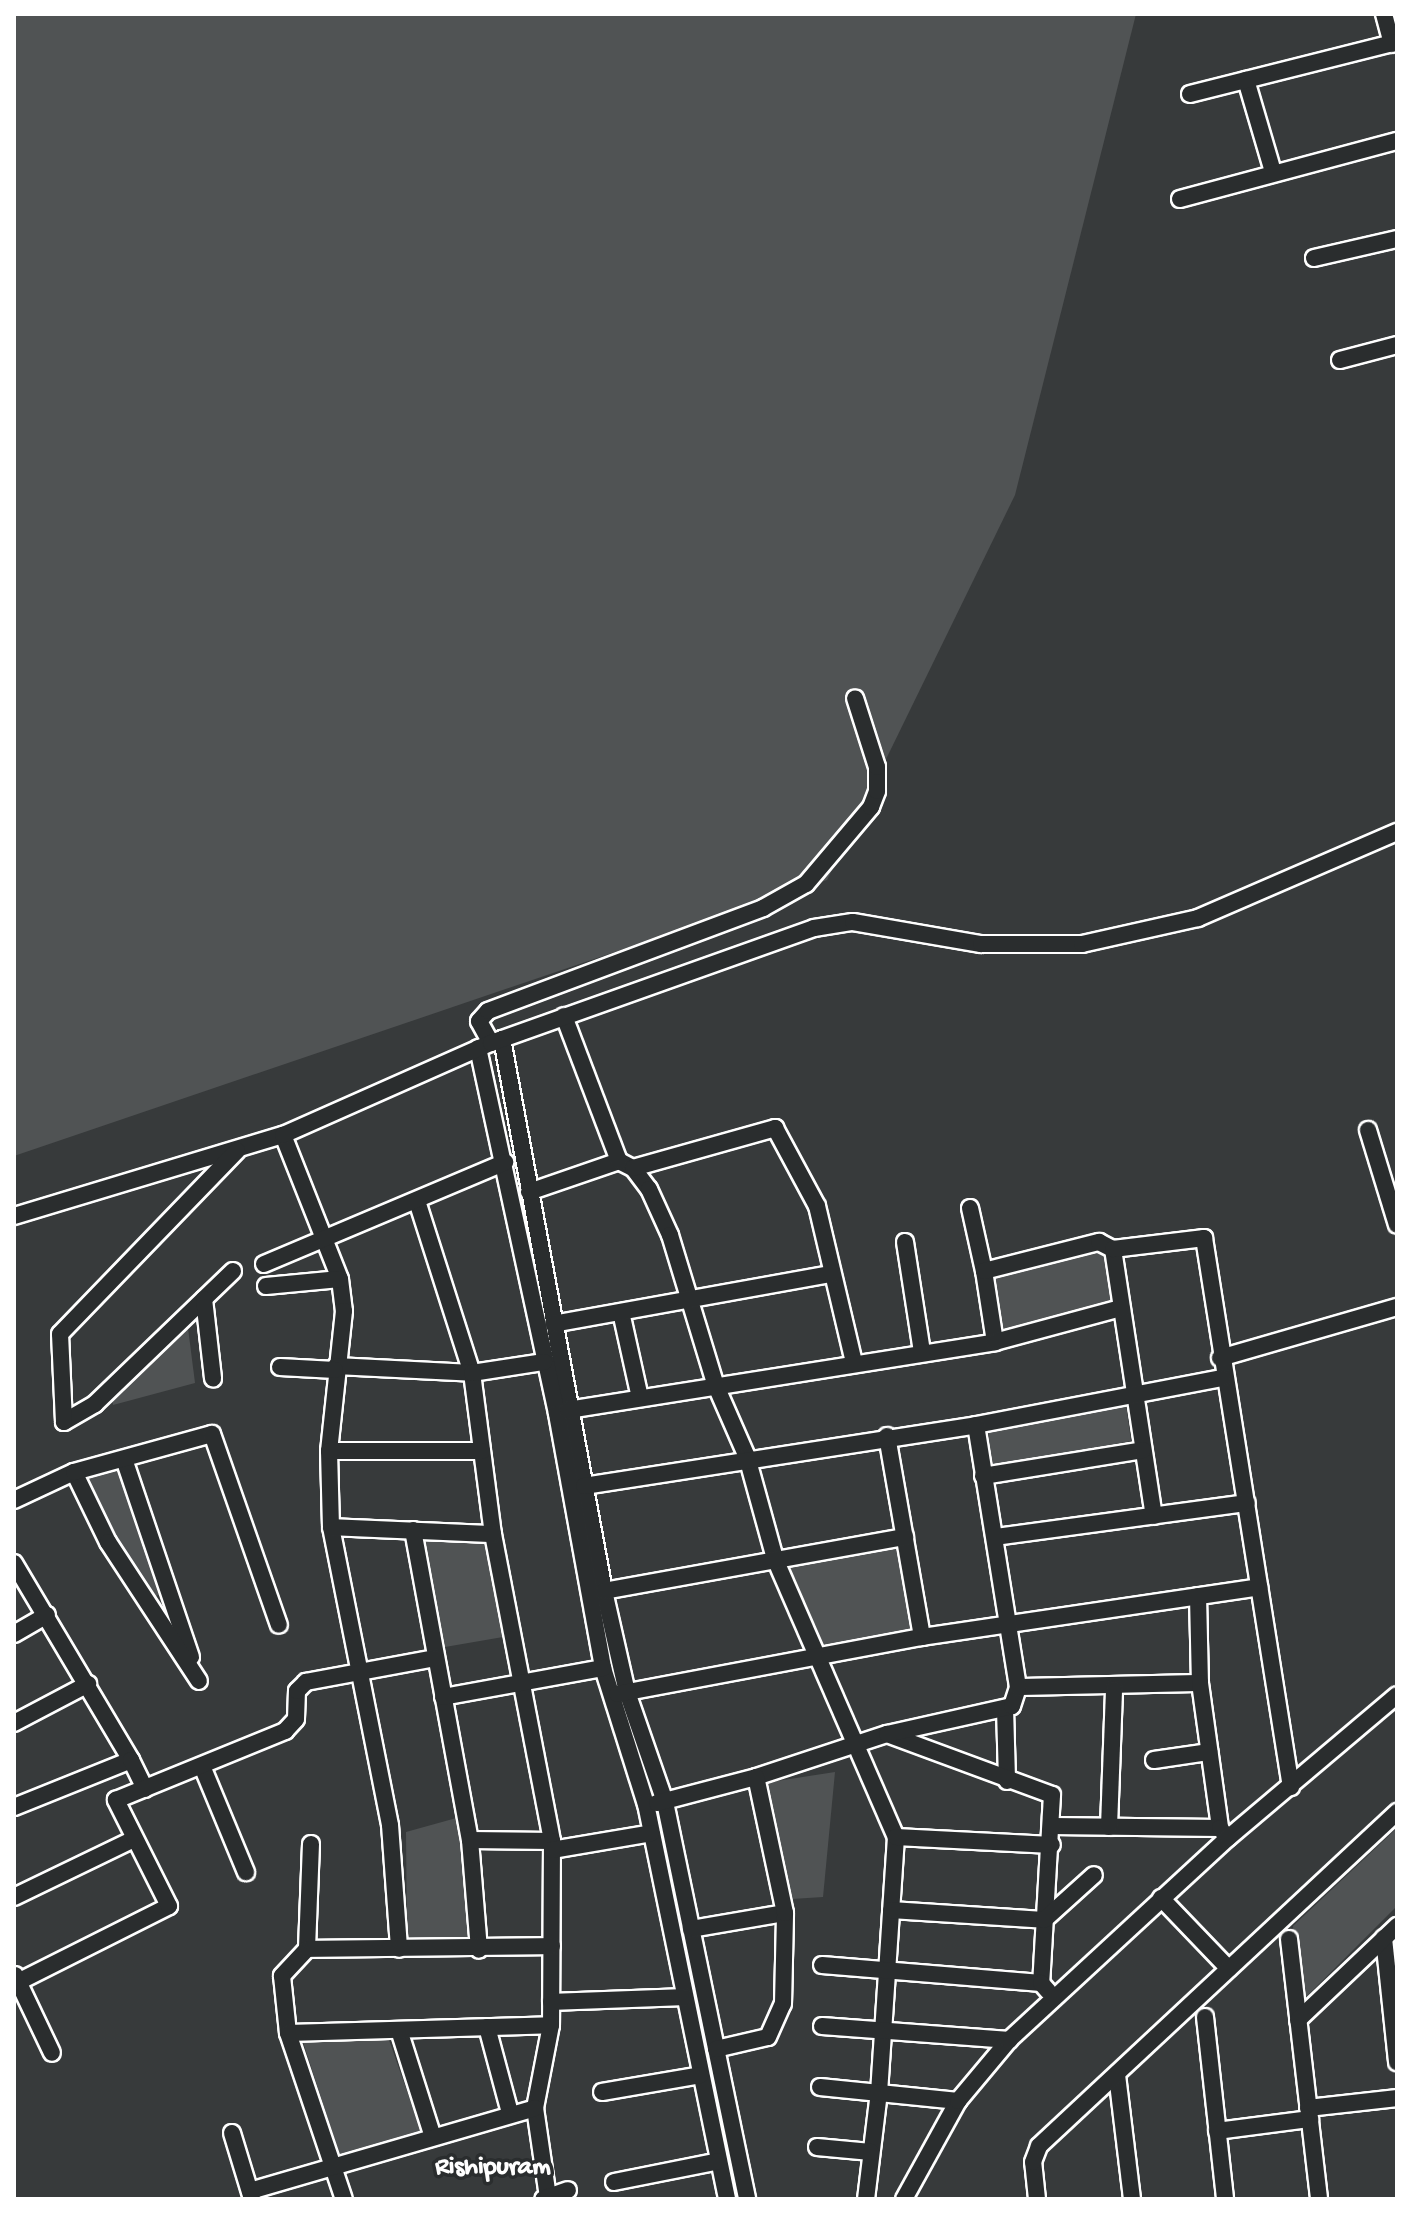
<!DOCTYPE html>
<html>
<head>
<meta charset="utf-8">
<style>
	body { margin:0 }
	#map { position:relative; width:1411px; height:2213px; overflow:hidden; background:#373a3b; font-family:"Gochi Hand",sans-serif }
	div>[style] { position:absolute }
	.green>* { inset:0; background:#505354 }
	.roads { filter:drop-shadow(2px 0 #fff) drop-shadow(-2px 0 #fff) drop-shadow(0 2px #fff) drop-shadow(0 -2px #fff) }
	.minor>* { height:16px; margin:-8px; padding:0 8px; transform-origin:8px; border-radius:8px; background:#2a2d2e }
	span { translate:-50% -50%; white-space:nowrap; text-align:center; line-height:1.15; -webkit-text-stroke:7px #2a2d2e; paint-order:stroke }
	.neighbourhood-label { font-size:26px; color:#fff; font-weight:700 }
	.frame { position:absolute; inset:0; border:16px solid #fff; pointer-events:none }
</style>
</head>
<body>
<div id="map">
	<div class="green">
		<div style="clip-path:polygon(14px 14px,1136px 14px,1015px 495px,827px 880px,14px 1156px)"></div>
		<div style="clip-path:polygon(1103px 1249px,1114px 1305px,1003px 1333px,994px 1273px)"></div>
		<div style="clip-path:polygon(188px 1328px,195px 1383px,113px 1405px,112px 1399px)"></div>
		<div style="clip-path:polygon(1126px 1405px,1131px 1441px,992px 1467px,988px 1430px)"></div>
		<div style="clip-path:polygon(120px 1469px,164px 1593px,151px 1598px,83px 1480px)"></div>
		<div style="clip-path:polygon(424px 1539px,485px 1539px,503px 1637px,445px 1647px)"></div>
		<div style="clip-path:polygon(897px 1549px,912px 1630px,817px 1646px,787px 1566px)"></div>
		<div style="clip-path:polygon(835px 1772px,823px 1897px,792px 1899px,764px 1783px)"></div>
		<div style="clip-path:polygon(460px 1817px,471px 1939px,407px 1939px,406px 1832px)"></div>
		<div style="clip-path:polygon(1397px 1828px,1397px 1906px,1305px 1998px,1300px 1996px,1293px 1926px)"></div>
		<div style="clip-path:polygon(388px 2037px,421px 2131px,340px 2156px,302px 2039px)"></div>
	</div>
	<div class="roads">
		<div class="minor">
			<div style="left:1384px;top:14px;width:31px;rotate:75deg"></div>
			<div style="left:1246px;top:80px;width:96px;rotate:73.6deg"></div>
			<div style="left:1190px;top:94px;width:213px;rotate:-14.1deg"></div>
			<div style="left:1180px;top:199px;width:225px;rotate:-15deg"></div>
			<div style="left:1314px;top:258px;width:85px;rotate:-12.9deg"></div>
			<div style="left:1340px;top:360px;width:59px;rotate:-14.7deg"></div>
			<div style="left:502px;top:1039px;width:561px;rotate:79.53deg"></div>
			<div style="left:604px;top:1591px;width:104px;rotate:77.2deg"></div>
			<div style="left:627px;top:1692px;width:116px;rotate:70.9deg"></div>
			<div style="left:665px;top:1802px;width:405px;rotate:78.3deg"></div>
			<div style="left:491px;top:1043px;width:25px;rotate:-119deg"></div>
			<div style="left:479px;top:1021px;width:13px;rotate:-48deg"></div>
			<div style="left:488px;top:1011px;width:294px;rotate:-20.5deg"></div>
			<div style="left:763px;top:908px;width:49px;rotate:-29.2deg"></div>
			<div style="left:806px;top:884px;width:101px;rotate:-49.8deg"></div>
			<div style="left:871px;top:807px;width:17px;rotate:-69deg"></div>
			<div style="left:877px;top:791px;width:24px;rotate:-90deg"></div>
			<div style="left:877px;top:767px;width:72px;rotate:-107.7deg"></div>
			<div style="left:478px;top:1048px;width:374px;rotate:77.8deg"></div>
			<div style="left:557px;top:1414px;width:258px;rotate:79.7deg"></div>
			<div style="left:603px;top:1668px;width:143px;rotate:72.5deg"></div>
			<div style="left:646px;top:1804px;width:403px;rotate:78.4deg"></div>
			<div style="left:1368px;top:1130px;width:99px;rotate:73deg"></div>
			<div style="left:283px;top:1135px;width:155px;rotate:68.4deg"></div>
			<div style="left:340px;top:1279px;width:32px;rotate:83deg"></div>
			<div style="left:344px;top:1311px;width:141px;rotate:96.1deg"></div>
			<div style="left:329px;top:1451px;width:76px;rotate:88.5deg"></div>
			<div style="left:331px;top:1527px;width:304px;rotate:78.8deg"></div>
			<div style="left:390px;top:1825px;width:124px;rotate:85.8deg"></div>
			<div style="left:619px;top:1161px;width:16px;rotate:27deg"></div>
			<div style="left:633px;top:1168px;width:26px;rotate:53deg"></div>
			<div style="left:649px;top:1189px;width:51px;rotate:65.5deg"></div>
			<div style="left:670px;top:1235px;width:158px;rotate:73.1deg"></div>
			<div style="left:716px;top:1386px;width:77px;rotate:66.4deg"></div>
			<div style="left:747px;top:1457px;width:106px;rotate:74.6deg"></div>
			<div style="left:775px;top:1559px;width:303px;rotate:66.5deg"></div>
			<div style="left:896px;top:1837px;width:256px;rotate:93.8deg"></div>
			<div style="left:879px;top:2092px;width:108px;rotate:96.9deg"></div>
			<div style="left:633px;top:1168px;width:148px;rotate:-15.7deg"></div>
			<div style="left:775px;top:1128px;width:89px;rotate:61.7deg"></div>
			<div style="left:817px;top:1206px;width:161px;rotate:76.7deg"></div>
			<div style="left:529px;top:1192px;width:95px;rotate:-19deg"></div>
			<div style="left:619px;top:1161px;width:155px;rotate:-110.8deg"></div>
			<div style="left:417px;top:1201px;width:181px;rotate:72.3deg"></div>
			<div style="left:472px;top:1373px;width:162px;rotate:82.6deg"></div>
			<div style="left:493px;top:1534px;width:313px;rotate:79.1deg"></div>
			<div style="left:552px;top:1841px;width:184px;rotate:90.3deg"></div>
			<div style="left:551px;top:2025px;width:85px;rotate:100.9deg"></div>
			<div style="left:535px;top:2108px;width:90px;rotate:81.7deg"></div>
			<div style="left:548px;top:2197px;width:5px;rotate:158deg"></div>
			<div style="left:970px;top:1208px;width:65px;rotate:77.5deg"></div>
			<div style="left:14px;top:1216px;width:281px;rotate:-16.8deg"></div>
			<div style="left:283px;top:1135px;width:227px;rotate:-23.9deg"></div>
			<div style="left:491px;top:1043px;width:343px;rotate:-19.6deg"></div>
			<div style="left:814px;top:928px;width:39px;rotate:-9deg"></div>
			<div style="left:853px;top:922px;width:130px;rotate:9.8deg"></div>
			<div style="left:981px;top:944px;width:101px"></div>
			<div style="left:1082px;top:944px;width:119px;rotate:-12.6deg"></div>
			<div style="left:1198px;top:918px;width:217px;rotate:-23.4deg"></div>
			<div style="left:905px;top:1242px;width:111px;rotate:81.2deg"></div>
			<div style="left:1113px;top:1249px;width:270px;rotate:81.3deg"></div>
			<div style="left:264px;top:1264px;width:262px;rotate:-22.9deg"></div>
			<div style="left:233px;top:1271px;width:192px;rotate:136.1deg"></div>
			<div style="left:95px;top:1404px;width:36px;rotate:150deg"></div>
			<div style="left:64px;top:1422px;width:88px;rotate:-92.6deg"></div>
			<div style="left:60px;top:1334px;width:255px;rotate:-46deg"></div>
			<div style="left:266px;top:1286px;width:74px;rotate:-5.4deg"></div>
			<div style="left:204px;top:1299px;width:80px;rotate:83.5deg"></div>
			<div style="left:621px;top:1312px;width:88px;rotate:77.5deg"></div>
			<div style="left:553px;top:1324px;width:283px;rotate:-10.2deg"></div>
			<div style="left:995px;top:1342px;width:72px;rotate:-98.8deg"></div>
			<div style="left:984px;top:1271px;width:119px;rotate:-14.2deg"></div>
			<div style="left:1099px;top:1242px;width:16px;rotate:27deg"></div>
			<div style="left:1113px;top:1249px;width:92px;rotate:-6.9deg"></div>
			<div style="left:1204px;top:1238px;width:556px;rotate:81deg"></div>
			<div style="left:1220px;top:1358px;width:184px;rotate:-16.1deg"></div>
			<div style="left:336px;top:1366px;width:136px;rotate:2.9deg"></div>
			<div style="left:472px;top:1373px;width:73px;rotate:-8.7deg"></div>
			<div style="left:280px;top:1367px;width:55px;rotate:3.1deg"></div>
			<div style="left:568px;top:1410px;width:432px;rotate:-9deg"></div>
			<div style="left:995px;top:1342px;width:131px;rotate:-15.1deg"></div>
			<div style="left:887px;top:1436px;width:204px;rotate:80.1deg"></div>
			<div style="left:329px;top:1451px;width:153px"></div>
			<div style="left:124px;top:1459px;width:209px;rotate:71.3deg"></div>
			<div style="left:74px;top:1472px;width:78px;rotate:64.1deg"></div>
			<div style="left:108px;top:1542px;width:166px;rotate:56.8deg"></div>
			<div style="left:983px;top:1476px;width:162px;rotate:-9.2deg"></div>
			<div style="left:584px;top:1486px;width:397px;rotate:-8.8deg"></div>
			<div style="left:976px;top:1425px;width:251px;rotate:-10.8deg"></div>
			<div style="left:14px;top:1500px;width:66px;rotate:-25deg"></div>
			<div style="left:74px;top:1472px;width:143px;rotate:-15.4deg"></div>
			<div style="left:212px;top:1434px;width:202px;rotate:70.7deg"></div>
			<div style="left:331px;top:1527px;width:162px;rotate:2.5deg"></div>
			<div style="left:413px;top:1530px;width:315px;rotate:79.6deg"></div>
			<div style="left:470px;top:1840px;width:110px;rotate:85.3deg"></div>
			<div style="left:995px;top:1537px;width:254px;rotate:-7.7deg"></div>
			<div style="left:14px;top:1563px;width:229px;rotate:59.3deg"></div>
			<div style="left:131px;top:1760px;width:126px;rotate:158.1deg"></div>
			<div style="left:604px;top:1591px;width:306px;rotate:-10.2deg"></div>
			<div style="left:1198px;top:1596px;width:87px;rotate:88.7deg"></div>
			<div style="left:14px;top:1634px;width:38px;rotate:-30deg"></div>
			<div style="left:1018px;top:1687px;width:182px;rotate:-1.3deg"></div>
			<div style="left:1200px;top:1683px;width:146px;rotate:82.1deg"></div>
			<div style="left:617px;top:1694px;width:310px;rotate:-10.6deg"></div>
			<div style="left:922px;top:1637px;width:341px;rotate:-8.4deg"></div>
			<div style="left:443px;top:1697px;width:163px;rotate:-10.3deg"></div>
			<div style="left:1005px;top:1708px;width:73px;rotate:88.4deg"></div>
			<div style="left:14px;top:1723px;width:84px;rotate:-27.8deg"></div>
			<div style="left:887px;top:1734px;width:176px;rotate:20.3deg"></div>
			<div style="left:1052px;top:1795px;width:188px;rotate:93.3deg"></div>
			<div style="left:131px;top:1760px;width:32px;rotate:64deg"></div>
			<div style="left:1154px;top:1760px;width:56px;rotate:-8.3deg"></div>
			<div style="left:202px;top:1766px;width:115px;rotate:67.5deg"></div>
			<div style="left:657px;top:1803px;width:102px;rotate:-14.7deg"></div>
			<div style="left:756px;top:1777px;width:138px;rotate:-18.2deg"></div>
			<div style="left:887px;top:1734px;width:128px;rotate:-12.6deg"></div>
			<div style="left:1012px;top:1706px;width:20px;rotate:-72deg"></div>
			<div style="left:1018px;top:1687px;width:265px;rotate:-99.1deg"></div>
			<div style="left:1052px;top:1826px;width:168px;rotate:0.7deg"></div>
			<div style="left:1220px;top:1828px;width:10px;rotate:53deg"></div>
			<div style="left:1109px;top:1827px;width:138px;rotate:-87.9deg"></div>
			<div style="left:896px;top:1837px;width:156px;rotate:2.9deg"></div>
			<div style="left:470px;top:1840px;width:82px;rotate:0.7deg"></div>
			<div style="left:311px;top:1844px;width:105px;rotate:92.2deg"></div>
			<div style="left:307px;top:1949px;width:37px;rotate:133deg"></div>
			<div style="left:282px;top:1976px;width:57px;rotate:84deg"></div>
			<div style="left:288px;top:2033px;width:175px;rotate:71.4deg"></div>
			<div style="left:552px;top:1850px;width:101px;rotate:-9.6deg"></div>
			<div style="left:14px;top:1897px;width:133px;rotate:-25.8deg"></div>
			<div style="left:1161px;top:1898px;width:98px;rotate:46.2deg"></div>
			<div style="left:891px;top:1910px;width:153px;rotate:3.7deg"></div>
			<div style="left:1044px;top:1920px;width:67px;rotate:-42deg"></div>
			<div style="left:691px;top:1929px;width:95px;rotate:-9.7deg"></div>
			<div style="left:1384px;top:1938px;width:125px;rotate:84deg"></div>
			<div style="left:1289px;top:1939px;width:262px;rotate:83.4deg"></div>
			<div style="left:307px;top:1949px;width:245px;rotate:-0.7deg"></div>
			<div style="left:822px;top:1965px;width:220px;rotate:4.7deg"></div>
			<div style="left:1041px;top:1983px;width:11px;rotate:49deg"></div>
			<div style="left:15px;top:1975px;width:86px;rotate:64.6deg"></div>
			<div style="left:18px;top:1982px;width:169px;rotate:-26.7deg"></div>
			<div style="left:169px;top:1906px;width:119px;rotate:-116.6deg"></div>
			<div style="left:116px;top:1800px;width:183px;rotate:-22.2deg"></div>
			<div style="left:285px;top:1731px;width:16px;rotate:-47deg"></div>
			<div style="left:296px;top:1719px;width:28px;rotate:-88deg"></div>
			<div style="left:297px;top:1691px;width:13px;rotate:-45deg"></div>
			<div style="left:306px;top:1682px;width:131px;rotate:-10.5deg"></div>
			<div style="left:551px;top:2002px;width:134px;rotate:-2.1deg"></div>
			<div style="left:1205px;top:2017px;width:183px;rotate:83.7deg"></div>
			<div style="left:1298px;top:2020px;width:137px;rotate:-43.5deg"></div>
			<div style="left:822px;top:2026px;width:188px;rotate:4.3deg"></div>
			<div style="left:487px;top:2027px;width:89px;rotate:75deg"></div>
			<div style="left:399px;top:2030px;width:109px;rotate:72.4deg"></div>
			<div style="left:288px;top:2033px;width:263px;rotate:-1.7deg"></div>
			<div style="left:716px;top:2049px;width:53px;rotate:-13deg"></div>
			<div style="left:768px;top:2037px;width:36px;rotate:-66deg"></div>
			<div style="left:783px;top:2004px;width:91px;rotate:-88.7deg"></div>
			<div style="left:785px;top:1913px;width:139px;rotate:-102deg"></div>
			<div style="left:1117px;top:2075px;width:125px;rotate:83.1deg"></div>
			<div style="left:820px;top:2087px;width:139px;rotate:5.8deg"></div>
			<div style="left:602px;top:2092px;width:100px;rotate:-9.7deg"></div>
			<div style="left:1308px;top:2108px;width:90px;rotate:-6.4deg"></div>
			<div style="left:1217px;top:2131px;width:94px;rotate:-7.4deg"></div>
			<div style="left:232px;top:2133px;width:69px;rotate:73.1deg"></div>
			<div style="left:817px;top:2147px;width:54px;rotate:5.3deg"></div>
			<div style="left:614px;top:2182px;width:107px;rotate:-11.3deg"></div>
			<div style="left:250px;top:2191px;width:297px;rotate:-16.2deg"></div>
			<div style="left:548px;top:2197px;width:21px;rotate:-19deg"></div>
			<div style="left:904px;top:2199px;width:112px;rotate:-61.1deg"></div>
			<div style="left:958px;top:2101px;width:80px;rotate:-50.1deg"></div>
			<div style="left:1009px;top:2040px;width:298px;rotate:-42.7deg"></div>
			<div style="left:1228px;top:1838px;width:221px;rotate:-40.2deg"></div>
			<div style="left:1037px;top:2199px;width:37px;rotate:-96deg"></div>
			<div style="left:1033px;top:2162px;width:17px;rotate:-69deg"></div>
			<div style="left:1039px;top:2146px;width:490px;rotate:-43deg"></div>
		</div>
	</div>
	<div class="neighbourhood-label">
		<span style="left:493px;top:2169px">Rishipuram</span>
	</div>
	<div class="frame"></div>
</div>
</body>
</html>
